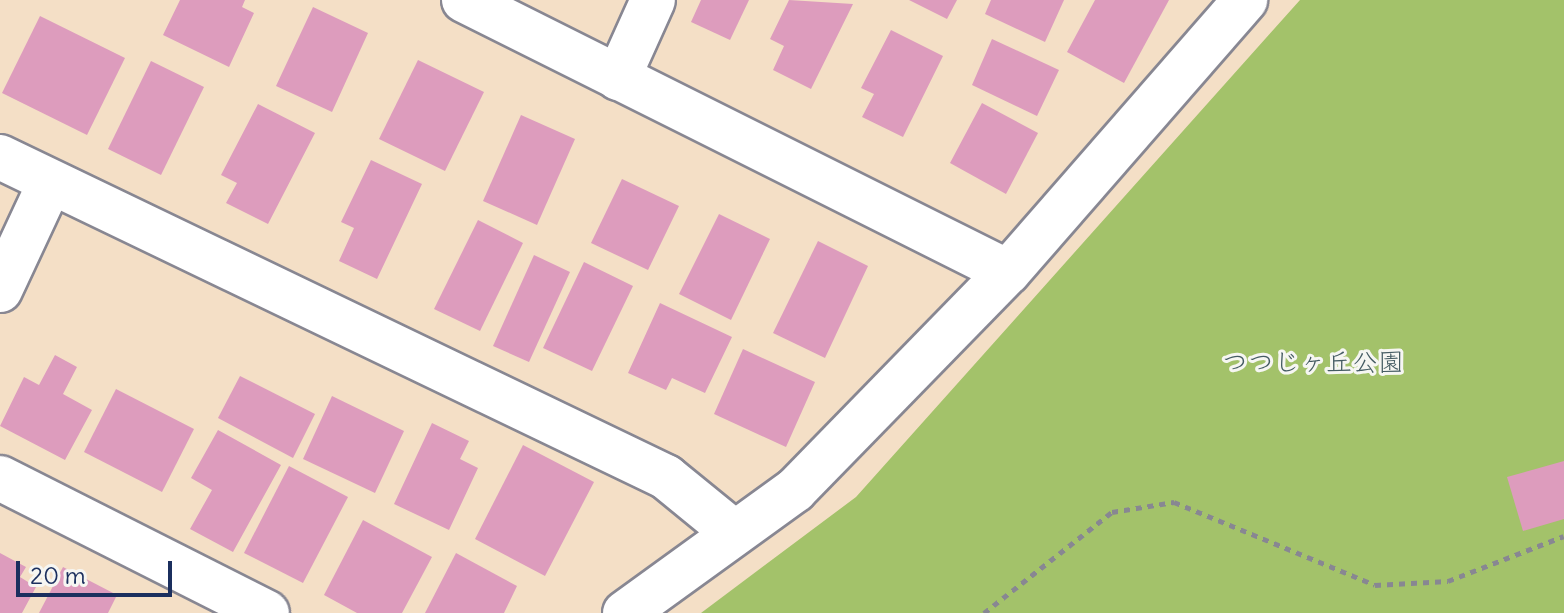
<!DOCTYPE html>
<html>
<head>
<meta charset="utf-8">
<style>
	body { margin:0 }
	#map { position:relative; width:1564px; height:613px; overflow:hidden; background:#f4dfc6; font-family:Delius,"Klee One",sans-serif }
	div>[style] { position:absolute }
	.green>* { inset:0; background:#a3c26a }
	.building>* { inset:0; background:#dd9cbd }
	.path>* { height:5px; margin-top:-2.5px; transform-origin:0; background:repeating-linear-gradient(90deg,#888792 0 6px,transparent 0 12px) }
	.roads { filter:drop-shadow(2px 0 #888792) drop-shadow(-2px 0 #888792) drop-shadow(0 2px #888792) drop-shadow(0 -2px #888792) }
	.minor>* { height:44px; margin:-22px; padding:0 22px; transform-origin:22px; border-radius:22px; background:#fff }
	span { translate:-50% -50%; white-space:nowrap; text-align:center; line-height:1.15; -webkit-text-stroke:6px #f6f6f2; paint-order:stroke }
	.park-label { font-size:26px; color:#445b62 }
	.scale { position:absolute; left:16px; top:561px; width:156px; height:36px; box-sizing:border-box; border:4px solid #1b2f5e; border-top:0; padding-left:10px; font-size:24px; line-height:28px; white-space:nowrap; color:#1b2f5e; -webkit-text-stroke:6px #f6f6f2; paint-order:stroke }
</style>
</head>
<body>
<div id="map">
	<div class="green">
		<div style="clip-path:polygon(1300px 0,1564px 0,1564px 613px,701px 613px,856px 497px)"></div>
	</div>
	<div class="building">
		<div style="clip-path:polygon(180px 0,245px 0,242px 7px,254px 13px,229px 67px,163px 35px)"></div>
		<div style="clip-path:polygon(701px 0,749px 0,730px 40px,691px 22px)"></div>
		<div style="clip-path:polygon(789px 0,853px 4px,811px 89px,773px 70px,784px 46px,770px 39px)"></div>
		<div style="clip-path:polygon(909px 0,957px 0,947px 19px)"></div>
		<div style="clip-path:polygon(991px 0,1064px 0,1045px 42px,985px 14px)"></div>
		<div style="clip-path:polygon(1095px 0,1169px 0,1124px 83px,1067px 52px)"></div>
		<div style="clip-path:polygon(313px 7px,368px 33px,332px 112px,276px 86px)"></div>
		<div style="clip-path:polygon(40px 16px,125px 58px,87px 135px,2px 93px)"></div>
		<div style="clip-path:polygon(891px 30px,943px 56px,903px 137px,862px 117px,874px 94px,861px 88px)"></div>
		<div style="clip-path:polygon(992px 39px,1059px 70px,1037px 116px,972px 85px)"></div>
		<div style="clip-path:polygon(418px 60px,484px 92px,445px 171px,379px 139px)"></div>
		<div style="clip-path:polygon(151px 61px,204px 87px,161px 175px,108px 149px)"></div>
		<div style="clip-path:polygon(982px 103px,1038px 133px,1006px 194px,950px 163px)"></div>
		<div style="clip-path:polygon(258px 104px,315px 133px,268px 224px,226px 203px,237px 183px,221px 175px)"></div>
		<div style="clip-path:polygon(521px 115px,575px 139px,537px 225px,483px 201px)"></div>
		<div style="clip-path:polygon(371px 160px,422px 184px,377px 279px,339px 261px,354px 228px,341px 222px)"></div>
		<div style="clip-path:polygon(622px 179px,679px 206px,648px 270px,591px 243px)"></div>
		<div style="clip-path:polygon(719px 214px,770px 239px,731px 320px,679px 294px)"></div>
		<div style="clip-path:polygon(478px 220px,523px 243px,480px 331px,434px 309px)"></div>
		<div style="clip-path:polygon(818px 241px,868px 266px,825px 358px,773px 333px)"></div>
		<div style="clip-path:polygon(534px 255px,570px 272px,529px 362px,493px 346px)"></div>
		<div style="clip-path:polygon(584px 262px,633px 286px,592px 371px,543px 348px)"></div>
		<div style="clip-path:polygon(660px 303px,732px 337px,705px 393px,672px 378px,666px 390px,628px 373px)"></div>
		<div style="clip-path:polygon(743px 349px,815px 382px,786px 447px,714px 414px)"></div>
		<div style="clip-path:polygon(55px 355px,77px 367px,63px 394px,92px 410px,65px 460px,0 426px,24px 377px,39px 385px)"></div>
		<div style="clip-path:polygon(240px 376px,315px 414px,293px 458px,218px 418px)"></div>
		<div style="clip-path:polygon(116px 389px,194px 429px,162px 492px,84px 452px)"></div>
		<div style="clip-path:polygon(332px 396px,404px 431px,375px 493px,303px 459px)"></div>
		<div style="clip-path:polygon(432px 423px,469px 441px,460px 459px,478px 468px,449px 530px,394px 504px)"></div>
		<div style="clip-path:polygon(218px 430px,281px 465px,233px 552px,190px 529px,212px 490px,191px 478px)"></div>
		<div style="clip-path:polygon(523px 445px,594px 482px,545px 576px,475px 539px)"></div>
		<div style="clip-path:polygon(1564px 461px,1564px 519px,1523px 531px,1507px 477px)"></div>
		<div style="clip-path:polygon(289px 466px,348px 497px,303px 583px,244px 553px)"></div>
		<div style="clip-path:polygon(363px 520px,432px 557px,402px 613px,357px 613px,324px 595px)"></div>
		<div style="clip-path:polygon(0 553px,26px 567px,20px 577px,36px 587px,22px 613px,0 613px)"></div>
		<div style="clip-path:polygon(456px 553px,517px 586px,504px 613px,425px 613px)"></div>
		<div style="clip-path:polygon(63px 567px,117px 595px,108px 613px,39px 613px)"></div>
	</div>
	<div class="path">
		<div style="left:984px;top:613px;width:163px;rotate:-38.3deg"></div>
		<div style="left:1112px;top:512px;width:63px;rotate:-9.2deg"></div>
		<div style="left:1174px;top:502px;width:217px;rotate:22.4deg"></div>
		<div style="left:1375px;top:585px;width:73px;rotate:-3.1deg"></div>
		<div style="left:1448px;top:581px;width:124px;rotate:-21.2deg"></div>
	</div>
	<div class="roads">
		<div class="minor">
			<div style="left:464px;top:0;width:608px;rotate:26.57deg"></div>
			<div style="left:618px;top:78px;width:85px;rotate:-65.8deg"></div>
			<div style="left:0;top:157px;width:739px;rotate:25.66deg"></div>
			<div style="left:666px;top:477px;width:84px;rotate:39.2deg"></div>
			<div style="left:0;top:290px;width:118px;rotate:-65deg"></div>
			<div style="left:0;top:478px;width:299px;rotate:26.8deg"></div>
			<div style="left:625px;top:613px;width:210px;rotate:-35.9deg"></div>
			<div style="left:795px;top:490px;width:305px;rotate:-45.7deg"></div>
			<div style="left:1008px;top:272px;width:361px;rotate:-48.9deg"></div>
		</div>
	</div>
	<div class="park-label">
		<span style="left:1313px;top:362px">つつじヶ丘公園</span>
	</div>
	<div class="scale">20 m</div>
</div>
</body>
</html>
